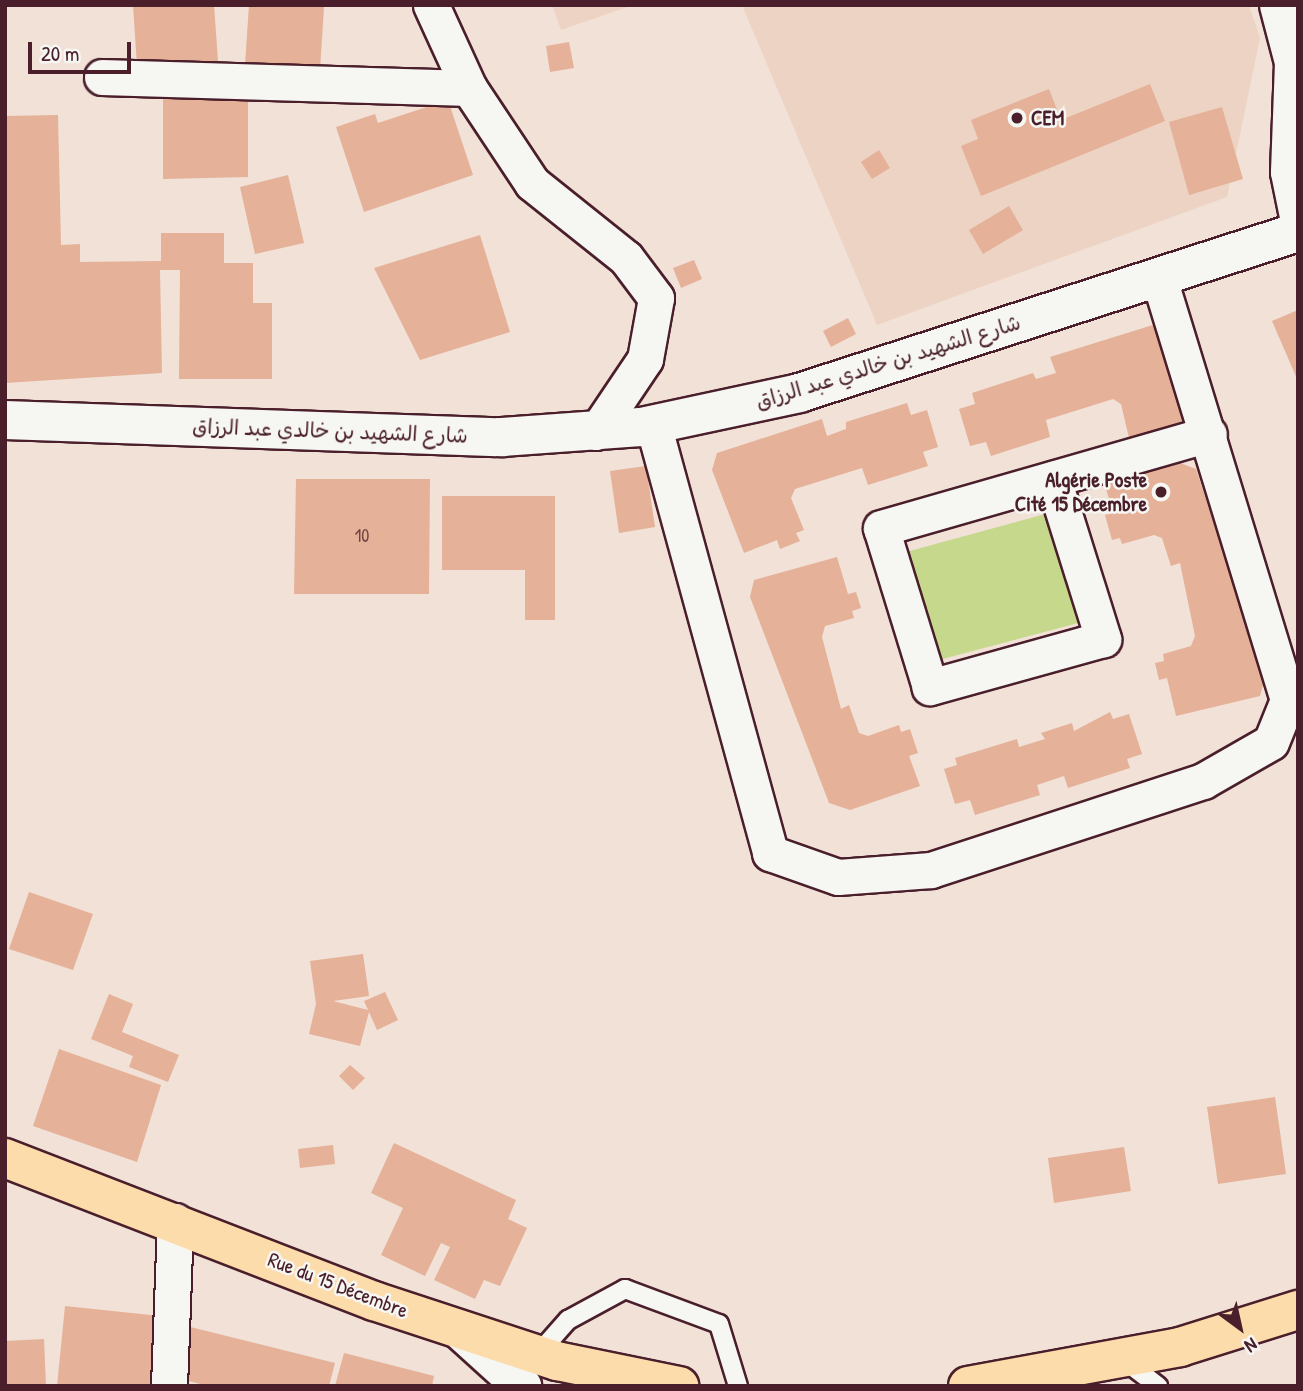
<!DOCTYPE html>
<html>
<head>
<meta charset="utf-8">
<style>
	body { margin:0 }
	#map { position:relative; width:1303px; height:1391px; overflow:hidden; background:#f1e1d7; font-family:"Patrick Hand","Playpen Sans Arabic",sans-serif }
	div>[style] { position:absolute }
	.built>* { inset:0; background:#edd3c4 }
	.green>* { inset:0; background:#c5d88c }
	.building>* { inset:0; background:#e5b198 }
	.roads { filter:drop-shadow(2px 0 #4a1f2b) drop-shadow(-2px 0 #4a1f2b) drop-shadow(0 2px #4a1f2b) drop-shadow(0 -2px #4a1f2b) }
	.service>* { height:18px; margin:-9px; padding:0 9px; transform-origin:9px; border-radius:9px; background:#f6f6f2 }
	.minor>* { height:35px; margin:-17.5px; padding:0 17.5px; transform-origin:17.5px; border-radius:17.5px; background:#f6f6f2 }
	.tertiary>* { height:38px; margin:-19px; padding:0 19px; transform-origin:19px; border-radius:19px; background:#f6f6f2 }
	.secondary>* { height:38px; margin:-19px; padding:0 19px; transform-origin:19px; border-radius:19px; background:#f6f6f2 }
	.primary>* { height:38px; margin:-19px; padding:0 19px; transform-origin:19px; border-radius:19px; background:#fddcac }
	.dots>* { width:19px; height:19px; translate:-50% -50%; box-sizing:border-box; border:4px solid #f6f6f2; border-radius:50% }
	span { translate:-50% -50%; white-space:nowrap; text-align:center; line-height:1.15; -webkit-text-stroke:5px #f6f6f2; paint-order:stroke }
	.number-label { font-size:18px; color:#714446 }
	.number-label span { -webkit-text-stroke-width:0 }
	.poi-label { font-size:21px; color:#4a1f2b; font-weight:700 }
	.left { translate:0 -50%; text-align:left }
	.right { translate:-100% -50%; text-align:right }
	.street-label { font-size:21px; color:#4a1f2b }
	.frame { position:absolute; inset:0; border:7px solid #4a1f2b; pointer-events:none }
	.north { position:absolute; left:1205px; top:1293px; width:70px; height:70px; -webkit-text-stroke:5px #f6f6f2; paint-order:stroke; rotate:147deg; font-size:19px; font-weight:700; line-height:28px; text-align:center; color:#4a1f2b }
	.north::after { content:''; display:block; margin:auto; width:24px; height:32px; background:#4a1f2b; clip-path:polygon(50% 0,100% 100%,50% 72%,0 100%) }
	.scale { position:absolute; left:28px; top:42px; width:103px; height:32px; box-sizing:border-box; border:4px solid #4a1f2b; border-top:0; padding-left:9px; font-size:21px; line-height:24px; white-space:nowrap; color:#4a1f2b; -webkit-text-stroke:5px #f6f6f2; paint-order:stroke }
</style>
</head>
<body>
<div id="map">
	<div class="built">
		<div style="clip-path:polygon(552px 5px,633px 5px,561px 30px)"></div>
		<div style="clip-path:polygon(742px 5px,1249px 5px,1260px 38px,1227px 197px,877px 325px)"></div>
	</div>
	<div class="green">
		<div style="clip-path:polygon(1049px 513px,1078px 623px,935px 661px,906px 552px)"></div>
	</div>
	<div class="building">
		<div style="clip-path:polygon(133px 5px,214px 5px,218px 61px,137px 66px)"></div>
		<div style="clip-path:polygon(249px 5px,324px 7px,320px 70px,245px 65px)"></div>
		<div style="clip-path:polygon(569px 42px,574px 68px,550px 72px,546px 46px)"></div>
		<div style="clip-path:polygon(1150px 84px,1165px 121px,981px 196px,961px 146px,978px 139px,971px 120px,1049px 89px,1061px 120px)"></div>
		<div style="clip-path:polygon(163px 95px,248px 95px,248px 177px,163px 179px)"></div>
		<div style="clip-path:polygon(448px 100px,473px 175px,364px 212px,336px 127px,375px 114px,378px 123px)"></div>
		<div style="clip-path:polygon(1222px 107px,1243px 179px,1189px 195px,1169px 122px)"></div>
		<div style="clip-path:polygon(58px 115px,61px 245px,80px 244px,80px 262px,161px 261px,161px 233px,224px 233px,224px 263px,253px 263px,253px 303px,272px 303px,272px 379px,179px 379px,180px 270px,160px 270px,162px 373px,5px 383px,5px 116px)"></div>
		<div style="clip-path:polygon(879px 150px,890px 168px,872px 179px,861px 162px)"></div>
		<div style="clip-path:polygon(288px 175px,304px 243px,255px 254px,240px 187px)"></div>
		<div style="clip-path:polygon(1009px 206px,1023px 230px,983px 254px,969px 230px)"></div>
		<div style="clip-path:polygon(480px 235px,510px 332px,420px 360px,374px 268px)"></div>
		<div style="clip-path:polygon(694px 260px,702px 279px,681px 288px,673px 268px)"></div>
		<div style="clip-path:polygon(1298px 310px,1298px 381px,1272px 321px)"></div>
		<div style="clip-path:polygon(848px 318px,856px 334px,831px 347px,823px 331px)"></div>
		<div style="clip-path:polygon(1156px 324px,1191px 422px,1156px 430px,1159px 440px,1138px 445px,1136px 436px,1129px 438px,1121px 404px,1113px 399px,1046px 420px,1050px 437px,991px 456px,986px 442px,970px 446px,959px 409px,975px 404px,972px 393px,1033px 373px,1036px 379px,1056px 373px,1050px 357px)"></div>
		<div style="clip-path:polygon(907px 403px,911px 415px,927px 410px,938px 447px,923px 452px,928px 466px,868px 485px,862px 468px,795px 489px,791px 498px,804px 530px,796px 533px,800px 541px,780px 549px,777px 540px,744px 553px,712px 470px,717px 453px,822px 419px,827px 436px,846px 429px,846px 422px)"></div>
		<div style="clip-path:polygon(1175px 461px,1196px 469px,1265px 678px,1260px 696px,1176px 716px,1167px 678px,1159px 680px,1155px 663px,1164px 661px,1163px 654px,1191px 646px,1195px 636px,1180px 563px,1171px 566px,1162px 538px,1154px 535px,1122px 544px,1120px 538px,1112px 540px,1105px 515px,1113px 513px,1104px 482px)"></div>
		<div style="clip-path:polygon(646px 466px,655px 527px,619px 533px,610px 471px)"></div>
		<div style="clip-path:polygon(296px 479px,430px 479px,429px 594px,294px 594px)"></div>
		<div style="clip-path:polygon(442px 496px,555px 496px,555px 620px,525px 620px,525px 570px,442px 570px)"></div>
		<div style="clip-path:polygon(837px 557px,848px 594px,856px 592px,861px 608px,852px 611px,854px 618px,825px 626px,822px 637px,841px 709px,849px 705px,859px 733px,868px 736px,899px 725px,901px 732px,910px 729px,918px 753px,909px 756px,920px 786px,850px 810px,829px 803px,750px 597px,754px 580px)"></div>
		<div style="clip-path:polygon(1110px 712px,1113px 719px,1129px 714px,1142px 754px,1127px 759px,1130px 768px,1068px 788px,1064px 776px,1037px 785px,1040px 795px,975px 815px,970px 800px,955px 804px,944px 769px,957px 765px,955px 758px,1017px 739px,1019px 747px,1045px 739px,1041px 733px,1072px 723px,1074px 731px)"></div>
		<div style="clip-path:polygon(29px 892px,93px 914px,73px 970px,9px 949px)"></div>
		<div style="clip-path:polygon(363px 954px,369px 996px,333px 1001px,368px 1010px,364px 1001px,385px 992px,398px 1020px,377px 1030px,369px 1012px,360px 1046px,309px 1034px,316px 1004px,310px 961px)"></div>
		<div style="clip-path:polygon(109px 994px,133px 1004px,122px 1032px,179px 1055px,168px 1082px,129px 1067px,133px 1056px,91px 1039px)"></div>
		<div style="clip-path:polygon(59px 1049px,161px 1085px,137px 1162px,33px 1126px)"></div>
		<div style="clip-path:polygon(350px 1065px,365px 1078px,353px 1090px,339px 1076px)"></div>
		<div style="clip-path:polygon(1275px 1097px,1286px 1174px,1218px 1184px,1207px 1107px)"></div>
		<div style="clip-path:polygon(394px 1143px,516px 1200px,508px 1219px,527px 1228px,500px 1286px,484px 1280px,475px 1299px,434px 1280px,450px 1247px,441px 1243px,425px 1276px,381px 1255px,403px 1208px,371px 1193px)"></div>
		<div style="clip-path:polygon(333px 1145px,335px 1164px,300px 1168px,298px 1149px)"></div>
		<div style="clip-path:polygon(1124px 1147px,1131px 1191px,1054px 1203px,1048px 1158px)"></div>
		<div style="clip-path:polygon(65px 1306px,160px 1316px,152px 1386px,57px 1386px)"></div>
		<div style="clip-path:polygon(170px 1322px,335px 1363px,329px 1386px,208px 1386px,157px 1373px)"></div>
		<div style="clip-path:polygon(44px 1339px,46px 1386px,5px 1386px,5px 1341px)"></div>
		<div style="clip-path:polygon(344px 1353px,434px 1376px,432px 1386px,335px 1386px)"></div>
	</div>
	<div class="roads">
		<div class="service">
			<div style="left:537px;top:1355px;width:47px;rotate:-48.5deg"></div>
			<div style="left:568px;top:1320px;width:65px;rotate:-28.5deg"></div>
			<div style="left:625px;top:1289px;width:100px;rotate:20.4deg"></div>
			<div style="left:719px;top:1324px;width:65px;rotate:73deg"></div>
			<div style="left:1124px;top:1360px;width:43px;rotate:37.4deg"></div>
		</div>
		<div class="minor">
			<div style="left:431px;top:5px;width:91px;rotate:65.4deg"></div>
			<div style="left:469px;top:88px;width:114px;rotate:56.4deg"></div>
			<div style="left:532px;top:183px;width:120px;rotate:38.6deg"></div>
			<div style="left:626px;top:258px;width:50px;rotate:53.1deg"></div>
			<div style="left:656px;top:298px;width:62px;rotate:100.2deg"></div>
			<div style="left:645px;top:359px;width:88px;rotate:123.9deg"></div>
			<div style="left:1277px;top:5px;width:59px;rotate:75.3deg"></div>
			<div style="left:1292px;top:62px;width:110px;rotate:92.1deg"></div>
			<div style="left:1288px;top:172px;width:50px;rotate:78.5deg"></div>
			<div style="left:102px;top:77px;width:367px;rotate:1.7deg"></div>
			<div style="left:653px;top:424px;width:445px;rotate:74.7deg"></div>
			<div style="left:770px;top:853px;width:72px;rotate:19.4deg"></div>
			<div style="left:838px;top:877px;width:93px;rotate:-4.3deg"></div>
			<div style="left:931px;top:870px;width:286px;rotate:-18.1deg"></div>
			<div style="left:1203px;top:781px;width:78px;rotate:-29.8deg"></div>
			<div style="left:1271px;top:742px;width:45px;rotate:-68deg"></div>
			<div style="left:1288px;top:700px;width:441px;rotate:-107deg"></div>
			<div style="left:1053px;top:479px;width:168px;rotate:72.6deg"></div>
			<div style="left:1103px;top:639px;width:180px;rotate:164.5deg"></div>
			<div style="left:930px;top:687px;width:166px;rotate:-107.1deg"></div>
			<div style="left:881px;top:528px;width:341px;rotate:-16deg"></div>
			<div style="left:169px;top:1386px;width:165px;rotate:-87.9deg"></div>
		</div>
		<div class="tertiary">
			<div style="left:460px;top:1330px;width:84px;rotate:42.1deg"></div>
		</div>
		<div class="secondary">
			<div style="left:5px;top:420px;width:497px;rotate:2deg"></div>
			<div style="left:502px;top:437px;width:139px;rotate:-4.1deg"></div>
			<div style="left:641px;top:427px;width:162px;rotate:-12.1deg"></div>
			<div style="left:799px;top:393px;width:524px;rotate:-17.88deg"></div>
		</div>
		<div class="primary">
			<div style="left:5px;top:1158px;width:396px;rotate:21.2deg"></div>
			<div style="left:374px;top:1301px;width:193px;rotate:18.2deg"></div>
			<div style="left:557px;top:1361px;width:125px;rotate:11.6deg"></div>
			<div style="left:968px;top:1386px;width:216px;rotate:-10.4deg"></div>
			<div style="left:1180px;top:1347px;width:124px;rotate:-17.4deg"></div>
		</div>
	</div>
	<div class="dots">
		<div style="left:1017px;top:118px;background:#4a1f2b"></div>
		<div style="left:1161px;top:492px;background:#4a1f2b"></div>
	</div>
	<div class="number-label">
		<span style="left:362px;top:536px">10</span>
	</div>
	<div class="poi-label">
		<span class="left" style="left:1031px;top:118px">CEM</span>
		<span class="right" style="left:1147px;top:492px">Algérie Poste<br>Cité 15 Décembre</span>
	</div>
	<div class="street-label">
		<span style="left:888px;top:362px;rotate:-17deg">شارع الشهيد بن خالدي عبد الرزاق</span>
		<span style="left:330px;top:431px;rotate:2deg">شارع الشهيد بن خالدي عبد الرزاق</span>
		<span style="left:338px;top:1285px;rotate:21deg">Rue du 15 Décembre</span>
	</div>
	<div class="frame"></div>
	<div class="north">N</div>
	<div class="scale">20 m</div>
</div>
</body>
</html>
